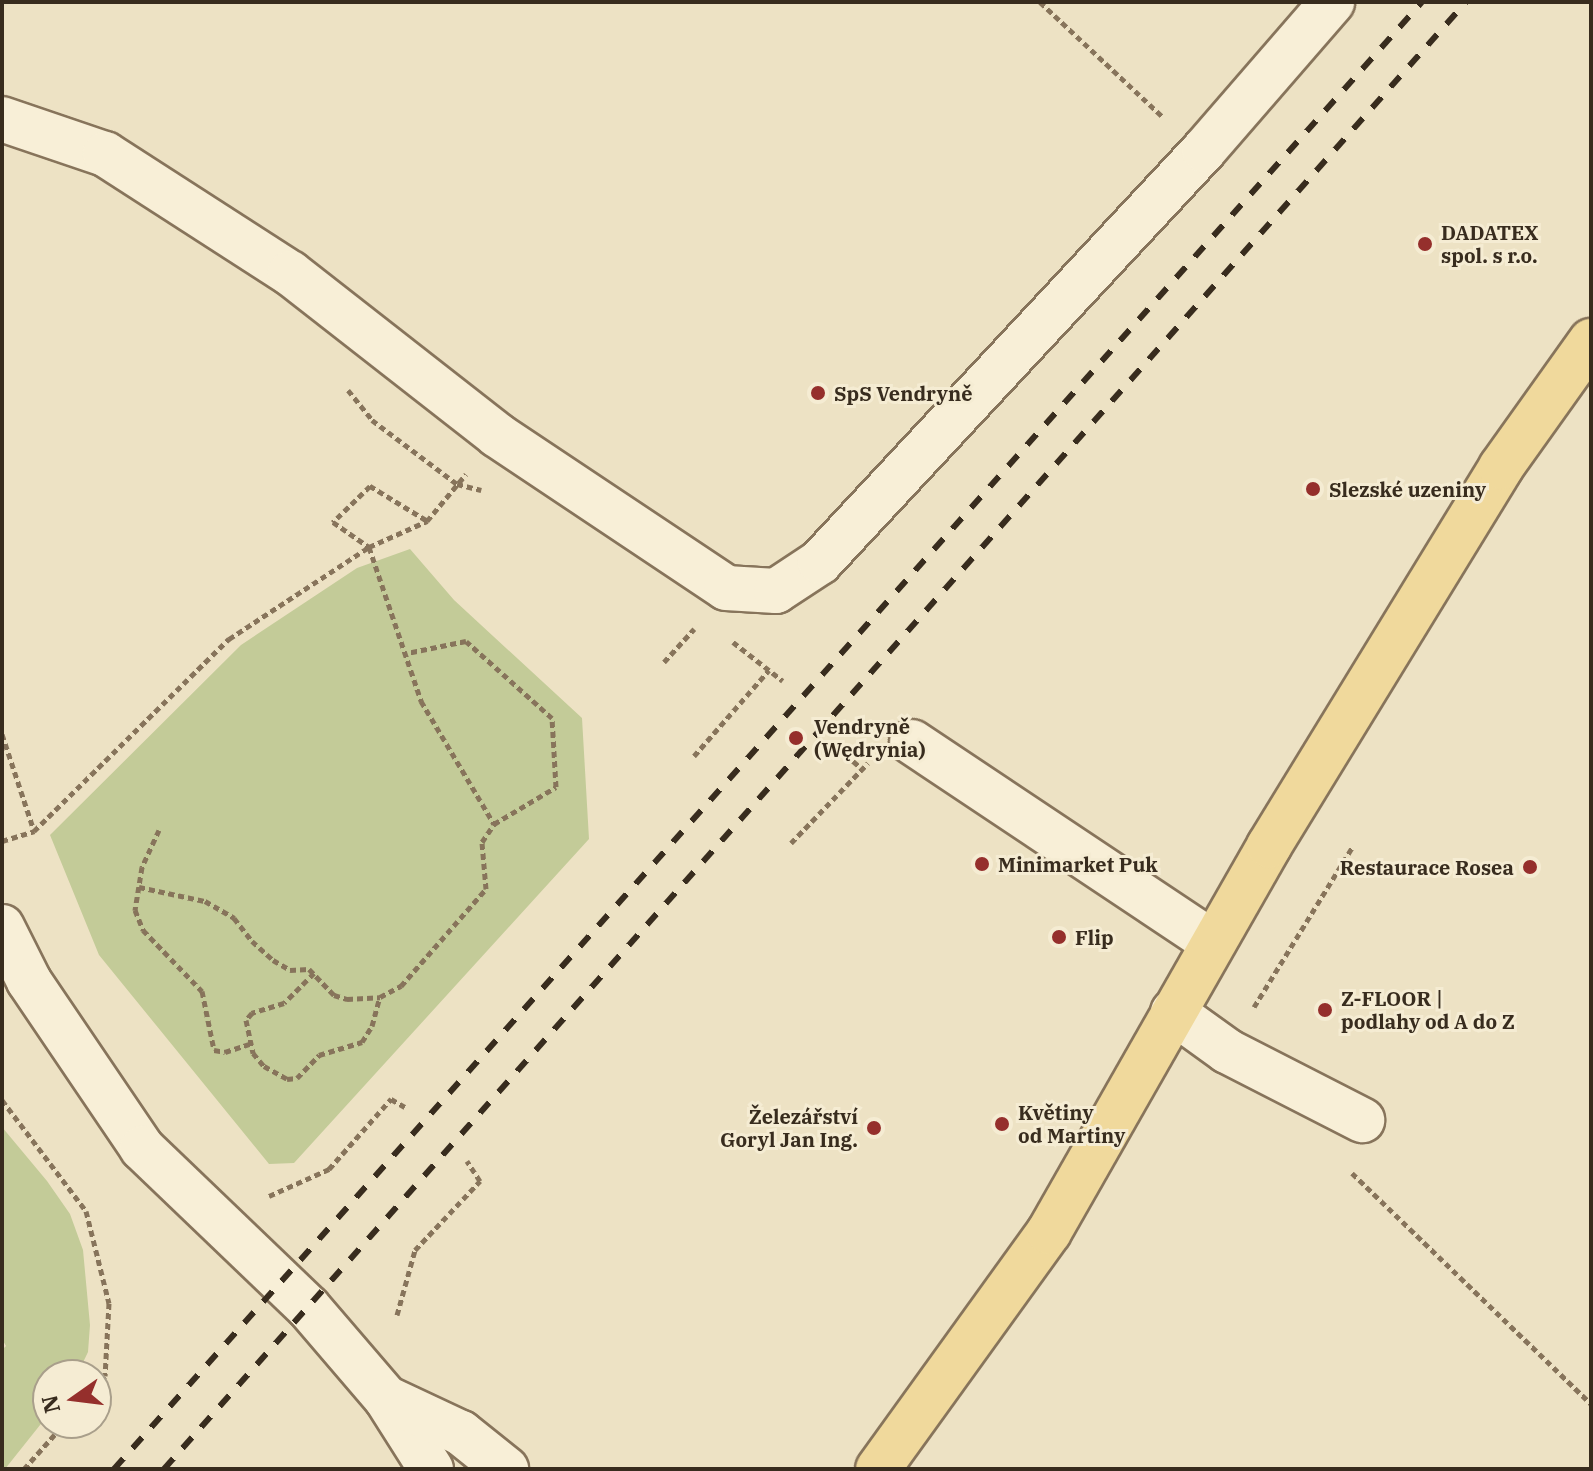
<!DOCTYPE html>
<html>
<head>
<meta charset="utf-8">
<style>
	body { margin:0 }
	#map { position:relative; width:1593px; height:1471px; overflow:hidden; background:#ede2c4; font-family:"IBM Plex Serif",serif }
	div>[style] { position:absolute }
	.green>* { inset:0; background:#c3cb98 }
	.path>* { height:5px; margin-top:-2.5px; transform-origin:0; background:repeating-linear-gradient(90deg,#87745b 0 6px,transparent 0 10px) }
	.roads { filter:drop-shadow(2px 0 #87745b) drop-shadow(-2px 0 #87745b) drop-shadow(0 2px #87745b) drop-shadow(0 -2px #87745b) }
	.minor>* { height:44px; margin:-22px; padding:0 22px; transform-origin:22px; border-radius:22px; background:#f8efd7 }
	.major>* { height:44px; margin:-22px; padding:0 22px; transform-origin:22px; border-radius:22px; background:#f0d99c }
	.rail>* { height:6px; margin-top:-3px; transform-origin:0; background:repeating-linear-gradient(90deg,#382c1e 0 14px,transparent 0 28px) }
	.dots>* { width:22px; height:22px; translate:-50% -50%; box-sizing:border-box; border:4px solid #f5ecd3; border-radius:50% }
	span { translate:-50% -50%; white-space:nowrap; text-align:center; line-height:1.15; -webkit-text-stroke:6px #f5ecd3; paint-order:stroke }
	.poi-label { font-size:20px; color:#382c1e; font-weight:700 }
	.left { translate:0 -50%; text-align:left }
	.right { translate:-100% -50%; text-align:right }
	.frame { position:absolute; inset:0; border:4px solid #382c1e; pointer-events:none }
	.north { position:absolute; left:32px; top:1359px; width:80px; height:80px; box-sizing:border-box; background:#f5ecd3; border:2px solid #a99f8b; border-radius:50%; rotate:256deg; font-size:22px; font-weight:700; line-height:32px; text-align:center; color:#382c1e }
	.north::after { content:''; display:block; margin:auto; width:28px; height:36px; background:#952f2c; clip-path:polygon(50% 0,100% 100%,50% 72%,0 100%) }
</style>
</head>
<body>
<div id="map">
	<div class="green">
		<div style="clip-path:polygon(410px 549px,454px 600px,582px 718px,589px 839px,294px 1163px,269px 1164px,99px 955px,50px 835px,241px 645px,357px 568px)"></div>
		<div style="clip-path:polygon(2px 1127px,47px 1181px,70px 1214px,83px 1250px,90px 1325px,88px 1352px,77px 1375px,48px 1375px,48px 1415px,5px 1469px,2px 1469px,2px 1350px,6px 1346px,2px 1339px)"></div>
	</div>
	<div class="path">
		<div style="left:1040px;top:2px;width:168px;rotate:43.1deg"></div>
		<div style="left:348px;top:390px;width:38px;rotate:51deg"></div>
		<div style="left:372px;top:420px;width:106px;rotate:37deg"></div>
		<div style="left:457px;top:484px;width:25px;rotate:14deg"></div>
		<div style="left:426px;top:520px;width:66px;rotate:-148.7deg"></div>
		<div style="left:370px;top:486px;width:52px;rotate:135.8deg"></div>
		<div style="left:333px;top:522px;width:44px;rotate:34.8deg"></div>
		<div style="left:369px;top:547px;width:163px;rotate:71.3deg"></div>
		<div style="left:421px;top:701px;width:143px;rotate:59.3deg"></div>
		<div style="left:733px;top:642px;width:63px;rotate:38deg"></div>
		<div style="left:664px;top:662px;width:45px;rotate:-47.7deg"></div>
		<div style="left:2px;top:734px;width:102px;rotate:71.7deg"></div>
		<div style="left:838px;top:748px;width:30px;rotate:41deg"></div>
		<div style="left:694px;top:756px;width:114px;rotate:-48.9deg"></div>
		<div style="left:159px;top:830px;width:41px;rotate:114.7deg"></div>
		<div style="left:142px;top:867px;width:44px;rotate:99.2deg"></div>
		<div style="left:135px;top:910px;width:22px;rotate:68deg"></div>
		<div style="left:143px;top:930px;width:85px;rotate:46deg"></div>
		<div style="left:202px;top:991px;width:60px;rotate:78.5deg"></div>
		<div style="left:214px;top:1050px;width:11px;rotate:10deg"></div>
		<div style="left:225px;top:1052px;width:26px;rotate:-18deg"></div>
		<div style="left:2px;top:841px;width:34px;rotate:-17deg"></div>
		<div style="left:34px;top:831px;width:274px;rotate:-44.6deg"></div>
		<div style="left:229px;top:639px;width:168px;rotate:-33.3deg"></div>
		<div style="left:369px;top:547px;width:64px;rotate:-24.1deg"></div>
		<div style="left:427px;top:521px;width:61px;rotate:-50.3deg"></div>
		<div style="left:791px;top:843px;width:111px;rotate:-46.1deg"></div>
		<div style="left:139px;top:887px;width:67px;rotate:12deg"></div>
		<div style="left:205px;top:901px;width:34px;rotate:30deg"></div>
		<div style="left:234px;top:918px;width:29px;rotate:52deg"></div>
		<div style="left:252px;top:941px;width:28px;rotate:42deg"></div>
		<div style="left:273px;top:960px;width:20px;rotate:30deg"></div>
		<div style="left:290px;top:970px;width:19px;rotate:-3deg"></div>
		<div style="left:309px;top:969px;width:36px;rotate:46deg"></div>
		<div style="left:334px;top:995px;width:14px;rotate:17deg"></div>
		<div style="left:347px;top:999px;width:33px;rotate:-3deg"></div>
		<div style="left:380px;top:997px;width:24px;rotate:-28deg"></div>
		<div style="left:401px;top:986px;width:129px;rotate:-48.8deg"></div>
		<div style="left:486px;top:889px;width:47px;rotate:-94.9deg"></div>
		<div style="left:482px;top:842px;width:22px;rotate:-56deg"></div>
		<div style="left:494px;top:824px;width:72px;rotate:-30.8deg"></div>
		<div style="left:556px;top:787px;width:69px;rotate:-93.3deg"></div>
		<div style="left:552px;top:718px;width:115px;rotate:-138.2deg"></div>
		<div style="left:466px;top:641px;width:60px;rotate:168.5deg"></div>
		<div style="left:314px;top:973px;width:42px;rotate:135deg"></div>
		<div style="left:284px;top:1003px;width:34px;rotate:163deg"></div>
		<div style="left:252px;top:1013px;width:9px;rotate:131deg"></div>
		<div style="left:246px;top:1020px;width:34px;rotate:78deg"></div>
		<div style="left:253px;top:1053px;width:17px;rotate:50deg"></div>
		<div style="left:264px;top:1066px;width:26px;rotate:29deg"></div>
		<div style="left:287px;top:1079px;width:10px;rotate:-6deg"></div>
		<div style="left:297px;top:1078px;width:32px;rotate:-46deg"></div>
		<div style="left:319px;top:1055px;width:45px;rotate:-16.8deg"></div>
		<div style="left:362px;top:1042px;width:19px;rotate:-58deg"></div>
		<div style="left:372px;top:1026px;width:30px;rotate:-75deg"></div>
		<div style="left:1254px;top:1007px;width:187px;rotate:-58.4deg"></div>
		<div style="left:2px;top:1100px;width:139px;rotate:52.9deg"></div>
		<div style="left:86px;top:1211px;width:95px;rotate:76deg"></div>
		<div style="left:109px;top:1303px;width:73px;rotate:93.1deg"></div>
		<div style="left:105px;top:1376px;width:14px;rotate:129deg"></div>
		<div style="left:1352px;top:1173px;width:332px;rotate:44deg"></div>
		<div style="left:269px;top:1196px;width:66px;rotate:-24.2deg"></div>
		<div style="left:329px;top:1169px;width:94px;rotate:-48.5deg"></div>
		<div style="left:391px;top:1099px;width:16px;rotate:30deg"></div>
		<div style="left:397px;top:1315px;width:67px;rotate:-74.5deg"></div>
		<div style="left:415px;top:1250px;width:95px;rotate:-46.7deg"></div>
		<div style="left:480px;top:1181px;width:24px;rotate:-123deg"></div>
		<div style="left:24px;top:1469px;width:62px;rotate:-48.3deg"></div>
	</div>
	<div class="roads">
		<div class="minor">
			<div style="left:2px;top:119px;width:109px;rotate:18.8deg"></div>
			<div style="left:105px;top:154px;width:220px;rotate:32.8deg"></div>
			<div style="left:290px;top:273px;width:263px;rotate:38deg"></div>
			<div style="left:497px;top:435px;width:275px;rotate:33.7deg"></div>
			<div style="left:726px;top:588px;width:50px;rotate:3.4deg"></div>
			<div style="left:776px;top:591px;width:53px;rotate:-33.4deg"></div>
			<div style="left:820px;top:562px;width:563px;rotate:-47.01deg"></div>
			<div style="left:1204px;top:150px;width:196px;rotate:-49.1deg"></div>
			<div style="left:912px;top:742px;width:361px;rotate:33.7deg"></div>
			<div style="left:2px;top:927px;width:60px;rotate:63.4deg"></div>
			<div style="left:29px;top:981px;width:202px;rotate:55.9deg"></div>
			<div style="left:142px;top:1148px;width:230px;rotate:43.8deg"></div>
			<div style="left:308px;top:1307px;width:120px;rotate:49.4deg"></div>
			<div style="left:386px;top:1398px;width:84px;rotate:57.6deg"></div>
			<div style="left:1173px;top:1012px;width:67px;rotate:35.8deg"></div>
			<div style="left:1227px;top:1051px;width:152px;rotate:27.1deg"></div>
			<div style="left:386px;top:1398px;width:83px;rotate:25deg"></div>
			<div style="left:461px;top:1433px;width:58px;rotate:38.7deg"></div>
		</div>
		<div class="major">
			<div style="left:878px;top:1469px;width:292px;rotate:-54.2deg"></div>
			<div style="left:1049px;top:1232px;width:444px;rotate:-60.3deg"></div>
			<div style="left:1269px;top:846px;width:444px;rotate:-58.5deg"></div>
			<div style="left:1501px;top:467px;width:155px;rotate:-54.5deg"></div>
		</div>
	</div>
	<div class="rail">
		<div style="left:114px;top:1469px;width:1965px;rotate:-48.28deg"></div>
		<div style="left:164px;top:1469px;width:1961px;rotate:-48.41deg"></div>
	</div>
	<div class="dots">
		<div style="left:1425px;top:244px;background:#952f2c"></div>
		<div style="left:818px;top:393px;background:#952f2c"></div>
		<div style="left:1313px;top:489px;background:#952f2c"></div>
		<div style="left:796px;top:738px;background:#952f2c"></div>
		<div style="left:982px;top:864px;background:#952f2c"></div>
		<div style="left:1530px;top:867px;background:#952f2c"></div>
		<div style="left:1059px;top:937px;background:#952f2c"></div>
		<div style="left:1325px;top:1010px;background:#952f2c"></div>
		<div style="left:1002px;top:1124px;background:#952f2c"></div>
		<div style="left:874px;top:1128px;background:#952f2c"></div>
	</div>
	<div class="poi-label">
		<span class="left" style="left:1441px;top:244px">DADATEX<br>spol. s r.o.</span>
		<span class="left" style="left:834px;top:393px">SpS Vendryně</span>
		<span class="left" style="left:1329px;top:489px">Slezské uzeniny</span>
		<span class="left" style="left:814px;top:738px">Vendryně<br>(Wędrynia)</span>
		<span class="left" style="left:998px;top:864px">Minimarket Puk</span>
		<span class="right" style="left:1514px;top:867px">Restaurace Rosea</span>
		<span class="left" style="left:1075px;top:937px">Flip</span>
		<span class="left" style="left:1341px;top:1010px">Z-FLOOR |<br>podlahy od A do Z</span>
		<span class="left" style="left:1018px;top:1124px">Květiny<br>od Martiny</span>
		<span class="right" style="left:858px;top:1128px">Železářství<br>Goryl Jan Ing.</span>
	</div>
	<div class="frame"></div>
	<div class="north">N</div>
</div>
</body>
</html>
